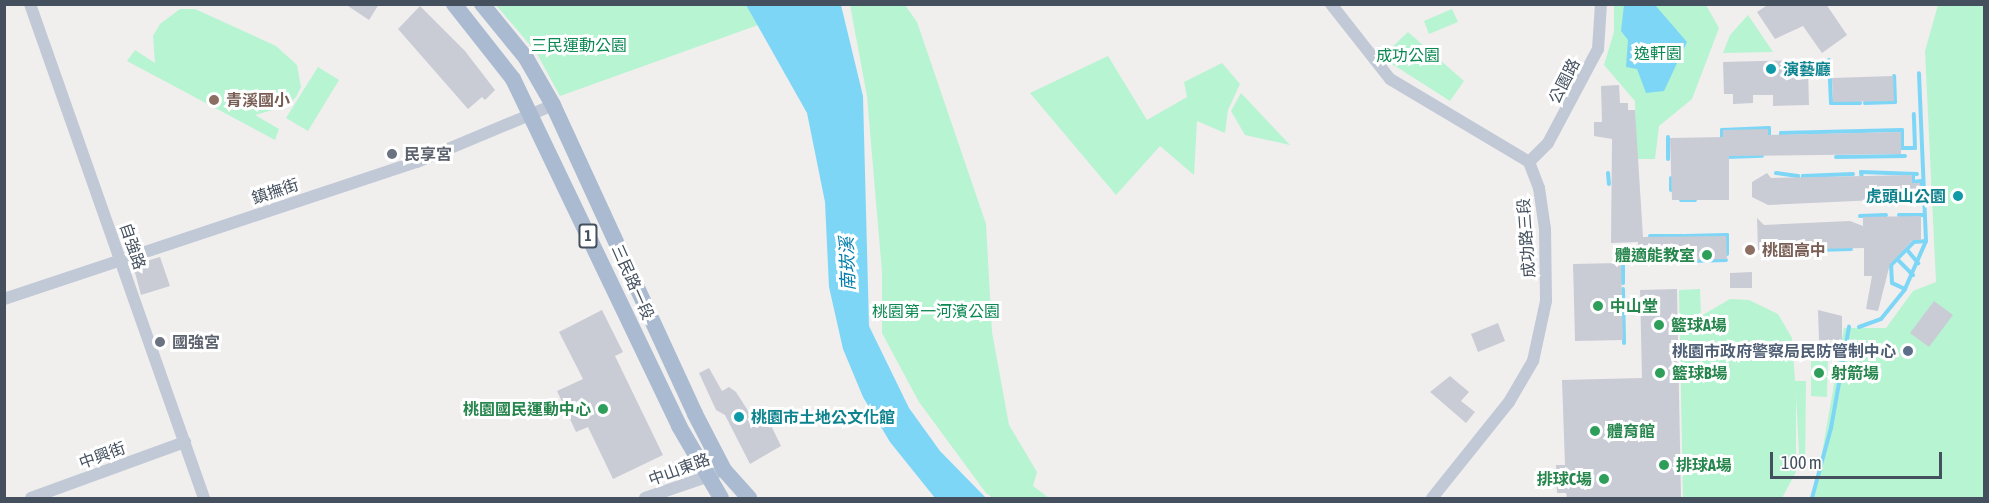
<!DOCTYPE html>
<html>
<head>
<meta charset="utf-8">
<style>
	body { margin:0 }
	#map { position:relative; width:1989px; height:503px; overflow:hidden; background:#f1eeee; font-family:"Asap Condensed","Noto Sans TC",sans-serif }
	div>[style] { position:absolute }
	.green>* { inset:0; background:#b6f4d2 }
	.water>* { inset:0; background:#7ed6f7 }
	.stream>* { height:4px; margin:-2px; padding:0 2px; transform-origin:2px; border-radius:2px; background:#7ed6f7 }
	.building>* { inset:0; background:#c9ccd5 }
	.minor>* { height:12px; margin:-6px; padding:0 6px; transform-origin:6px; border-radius:6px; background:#c0c9d5 }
	.major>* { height:16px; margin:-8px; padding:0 8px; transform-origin:8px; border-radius:8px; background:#aabbd1 }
	.dots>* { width:16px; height:16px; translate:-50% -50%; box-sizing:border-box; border:3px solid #fff; border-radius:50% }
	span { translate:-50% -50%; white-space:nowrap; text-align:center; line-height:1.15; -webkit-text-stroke:6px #fff; paint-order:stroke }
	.shield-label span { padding:2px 4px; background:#fff; border:2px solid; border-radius:4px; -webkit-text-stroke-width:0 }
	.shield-label { font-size:15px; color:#44505e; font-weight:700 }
	.park-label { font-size:16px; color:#0b8852 }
	.culture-label { font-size:16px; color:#0d838f; font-weight:700 }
	.left { translate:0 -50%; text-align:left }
	.right { translate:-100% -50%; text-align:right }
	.street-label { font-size:16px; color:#44505e }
	.education-label { font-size:16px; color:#785e54; font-weight:700 }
	.worship-label { font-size:16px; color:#5b616d; font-weight:700 }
	.leisure-label { font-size:16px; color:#27864d; font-weight:700 }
	.service-label { font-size:16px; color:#4e5e75; font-weight:700 }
	.water-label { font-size:18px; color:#017dad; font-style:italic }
	.frame { position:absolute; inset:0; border:6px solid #44505e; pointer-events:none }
	.scale { position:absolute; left:1770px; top:452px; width:172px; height:27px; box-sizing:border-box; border:3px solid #44505e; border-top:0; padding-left:8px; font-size:18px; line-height:21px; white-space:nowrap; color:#44505e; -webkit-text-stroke:4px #fff; paint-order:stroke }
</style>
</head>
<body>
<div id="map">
	<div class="green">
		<div style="clip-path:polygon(496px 5px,746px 5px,758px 25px,560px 96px,536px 52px)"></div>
		<div style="clip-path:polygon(850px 5px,905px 5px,917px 22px,986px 224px,992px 332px,1009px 425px,1037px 472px,1033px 486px,1049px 498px,993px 498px,986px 493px,919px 402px,882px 333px,882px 272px,867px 96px)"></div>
		<div style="clip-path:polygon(1614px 5px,1706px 5px,1719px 28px,1692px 99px,1659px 126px,1655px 159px,1636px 159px,1635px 101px,1604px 65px,1614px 32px)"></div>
		<div style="clip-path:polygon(1938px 5px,1984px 5px,1984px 498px,1814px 498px,1844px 328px,1886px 328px,1913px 291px,1936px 282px,1925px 51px)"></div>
		<div style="clip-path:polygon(180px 9px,195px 9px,276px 46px,297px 65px,301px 87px,296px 97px,287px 106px,255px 115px,279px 129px,275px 140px,127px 61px,135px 50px,155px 63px,153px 36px,160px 24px)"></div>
		<div style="clip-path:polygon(1452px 9px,1458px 22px,1429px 34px,1424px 21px)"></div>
		<div style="clip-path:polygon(1748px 15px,1773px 52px,1723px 53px,1730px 35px)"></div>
		<div style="clip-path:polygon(1408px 32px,1464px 81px,1450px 101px,1392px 64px,1386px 53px)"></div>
		<div style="clip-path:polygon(1108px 56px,1147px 120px,1187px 97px,1184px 82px,1222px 63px,1240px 84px,1228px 110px,1225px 133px,1197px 121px,1194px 175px,1160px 146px,1116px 195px,1030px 93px)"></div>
		<div style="clip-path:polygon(318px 67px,339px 80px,308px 131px,286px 118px)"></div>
		<div style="clip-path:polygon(1241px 93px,1290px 145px,1245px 135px,1231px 111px)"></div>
		<div style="clip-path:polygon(1700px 289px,1701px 316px,1730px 299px,1749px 300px,1778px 314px,1792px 338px,1795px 381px,1806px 381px,1805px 469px,1800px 470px,1796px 395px,1796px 472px,1782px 498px,1683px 498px,1679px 290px)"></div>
		<div style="clip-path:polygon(1811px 350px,1828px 350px,1827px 397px,1811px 396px)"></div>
	</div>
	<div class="water">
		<div style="clip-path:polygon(746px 5px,841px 5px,863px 96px,869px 326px,909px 408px,940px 451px,986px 498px,935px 498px,890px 442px,863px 397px,843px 349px,829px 287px,825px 202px,807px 113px)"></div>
		<div style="clip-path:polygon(1624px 5px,1655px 5px,1687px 42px,1664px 91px,1646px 93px,1637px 69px,1626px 67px,1628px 40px,1621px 31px)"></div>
	</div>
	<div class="stream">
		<div style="left:1829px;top:60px;width:43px;rotate:87.3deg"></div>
		<div style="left:1831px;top:103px;width:29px"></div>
		<div style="left:1865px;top:103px;width:30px;rotate:-2deg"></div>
		<div style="left:1895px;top:102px;width:26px;rotate:-92deg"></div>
		<div style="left:1668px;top:137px;width:22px;rotate:90deg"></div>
		<div style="left:1781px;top:139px;width:6px;rotate:-90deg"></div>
		<div style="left:1781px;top:133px;width:121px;rotate:-1.4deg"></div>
		<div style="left:1902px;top:130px;width:18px;rotate:90deg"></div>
		<div style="left:1902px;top:148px;width:13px"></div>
		<div style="left:1915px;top:148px;width:34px;rotate:-92deg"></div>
		<div style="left:1722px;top:142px;width:12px;rotate:-90deg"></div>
		<div style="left:1722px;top:130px;width:47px;rotate:-2.4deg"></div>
		<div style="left:1769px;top:128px;width:11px;rotate:90deg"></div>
		<div style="left:1726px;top:157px;width:36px;rotate:-2deg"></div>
		<div style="left:1836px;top:157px;width:69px;rotate:-0.8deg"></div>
		<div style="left:1608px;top:173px;width:11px;rotate:85deg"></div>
		<div style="left:1776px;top:173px;width:22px;rotate:8deg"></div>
		<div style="left:1798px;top:176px;width:4px;rotate:90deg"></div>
		<div style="left:1913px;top:174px;width:8px;rotate:90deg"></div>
		<div style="left:1913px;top:182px;width:8px;rotate:-7deg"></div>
		<div style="left:1921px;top:181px;width:5px;rotate:79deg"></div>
		<div style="left:1671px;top:178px;width:12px;rotate:90deg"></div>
		<div style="left:1862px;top:179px;width:7px;rotate:-98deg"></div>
		<div style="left:1861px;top:172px;width:56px;rotate:2deg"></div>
		<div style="left:1803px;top:182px;width:6px;rotate:-90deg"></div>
		<div style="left:1803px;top:176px;width:50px;rotate:-2.3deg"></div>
		<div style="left:1895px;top:199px;width:29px"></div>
		<div style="left:1681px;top:200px;width:14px"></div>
		<div style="left:1878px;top:200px;width:11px"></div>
		<div style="left:1899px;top:215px;width:26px"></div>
		<div style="left:1860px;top:216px;width:26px;rotate:-2deg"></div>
		<div style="left:1650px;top:236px;width:33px"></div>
		<div style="left:1685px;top:236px;width:42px;rotate:-1.4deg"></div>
		<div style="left:1727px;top:235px;width:19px;rotate:90deg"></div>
		<div style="left:1779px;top:251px;width:72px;rotate:-1.6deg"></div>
		<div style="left:1908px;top:251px;width:16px;rotate:50deg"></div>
		<div style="left:1899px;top:261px;width:20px;rotate:45deg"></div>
		<div style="left:1623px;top:262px;width:21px;rotate:90deg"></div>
		<div style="left:1654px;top:262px;width:72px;rotate:-1.6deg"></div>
		<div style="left:1623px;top:289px;width:54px;rotate:88.9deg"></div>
		<div style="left:1905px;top:289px;width:14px;rotate:-155deg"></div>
		<div style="left:1892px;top:283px;width:18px;rotate:-93deg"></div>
		<div style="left:1891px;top:265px;width:33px;rotate:-45deg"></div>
		<div style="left:1914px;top:242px;width:12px;rotate:-5deg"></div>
		<div style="left:1859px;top:327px;width:23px;rotate:-20deg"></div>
		<div style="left:1881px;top:319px;width:38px;rotate:-51deg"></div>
		<div style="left:1905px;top:289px;width:52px;rotate:-66.4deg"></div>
		<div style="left:1926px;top:241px;width:168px;rotate:-92.4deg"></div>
		<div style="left:1812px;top:498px;width:73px;rotate:-74.8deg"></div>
		<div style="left:1831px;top:428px;width:103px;rotate:-79.9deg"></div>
	</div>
	<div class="building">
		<div style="clip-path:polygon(345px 4px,379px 4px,369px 20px)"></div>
		<div style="clip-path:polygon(1769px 4px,1826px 4px,1847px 35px,1822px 53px,1803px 26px,1775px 39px,1757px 12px)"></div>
		<div style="clip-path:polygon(420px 6px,465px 51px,495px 90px,485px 100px,482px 97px,468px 109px,398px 29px)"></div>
		<div style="clip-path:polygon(1804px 60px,1804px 68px,1808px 68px,1809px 105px,1773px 106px,1773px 95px,1753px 95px,1753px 103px,1733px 104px,1733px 94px,1724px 94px,1723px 62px)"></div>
		<div style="clip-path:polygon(1893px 76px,1894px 101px,1833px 102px,1832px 78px)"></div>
		<div style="clip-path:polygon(1619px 85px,1620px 103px,1628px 103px,1628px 110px,1635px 110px,1643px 237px,1726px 236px,1727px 259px,1638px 261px,1638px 242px,1611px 243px,1612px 139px,1594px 136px,1594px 122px,1602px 122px,1601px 86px)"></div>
		<div style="clip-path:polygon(1768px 129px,1768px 135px,1901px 132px,1901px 154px,1729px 156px,1729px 200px,1672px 200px,1670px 138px,1723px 137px,1723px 130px)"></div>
		<div style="clip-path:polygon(1767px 173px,1771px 178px,1912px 175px,1912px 183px,1920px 183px,1921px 198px,1768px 205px,1752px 197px,1752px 182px)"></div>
		<div style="clip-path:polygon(1921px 216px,1921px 240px,1913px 240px,1890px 264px,1878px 311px,1866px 309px,1872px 276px,1864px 276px,1864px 248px,1758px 250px,1757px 218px,1764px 225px,1850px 221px,1863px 226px,1863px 217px)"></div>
		<div style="clip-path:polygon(160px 257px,170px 286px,141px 295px,133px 265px)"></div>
		<div style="clip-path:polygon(1621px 263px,1623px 340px,1575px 341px,1573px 264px)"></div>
		<div style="clip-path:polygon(1752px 272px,1752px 288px,1730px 288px,1730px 273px)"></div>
		<div style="clip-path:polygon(1677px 289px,1681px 498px,1567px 498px,1566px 493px,1557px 493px,1556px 465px,1565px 465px,1562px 380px,1642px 378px,1640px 290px)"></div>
		<div style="clip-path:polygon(1934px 301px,1953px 315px,1929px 347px,1910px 333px)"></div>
		<div style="clip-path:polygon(602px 310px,623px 352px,615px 356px,663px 455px,613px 479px,588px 427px,576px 432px,557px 391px,583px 379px,559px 332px)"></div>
		<div style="clip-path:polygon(1818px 310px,1842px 316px,1842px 340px,1819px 340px)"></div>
		<div style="clip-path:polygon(1498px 323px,1505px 341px,1478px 352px,1471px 334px)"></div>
		<div style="clip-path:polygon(709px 368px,722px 391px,729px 387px,736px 392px,754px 420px,766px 415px,781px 446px,750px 464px,725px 415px,716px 410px,699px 373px)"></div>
		<div style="clip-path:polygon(1450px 376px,1469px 392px,1461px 401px,1475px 412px,1466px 423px,1430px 392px)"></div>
	</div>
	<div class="minor">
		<div style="left:30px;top:4px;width:524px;rotate:70.6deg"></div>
		<div style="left:1331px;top:4px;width:95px;rotate:51.8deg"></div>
		<div style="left:1390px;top:79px;width:162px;rotate:30.8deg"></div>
		<div style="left:1529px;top:162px;width:28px;rotate:69deg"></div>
		<div style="left:1539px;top:188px;width:41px;rotate:81.7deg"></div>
		<div style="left:1545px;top:229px;width:72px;rotate:89.2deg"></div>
		<div style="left:1546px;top:301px;width:61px;rotate:102.2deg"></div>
		<div style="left:1533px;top:361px;width:48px;rotate:120.3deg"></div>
		<div style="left:1509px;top:402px;width:123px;rotate:128.7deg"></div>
		<div style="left:1529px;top:162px;width:27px;rotate:-45deg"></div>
		<div style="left:1548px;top:143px;width:106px;rotate:-62deg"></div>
		<div style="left:1598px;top:49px;width:45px;rotate:-86.2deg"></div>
		<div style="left:4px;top:299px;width:435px;rotate:-18.4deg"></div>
		<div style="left:417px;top:162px;width:147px;rotate:-22.7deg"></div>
		<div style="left:31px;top:498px;width:164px;rotate:-20deg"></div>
		<div style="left:645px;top:498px;width:74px;rotate:-18.9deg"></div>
	</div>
	<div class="major">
		<div style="left:454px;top:4px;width:95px;rotate:51.8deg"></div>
		<div style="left:513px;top:79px;width:385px;rotate:64.4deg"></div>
		<div style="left:679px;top:426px;width:83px;rotate:59.7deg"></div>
		<div style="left:482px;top:4px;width:70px;rotate:50.8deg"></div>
		<div style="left:526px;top:58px;width:54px;rotate:60.1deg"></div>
		<div style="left:553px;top:105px;width:340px;rotate:65.3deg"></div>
		<div style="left:695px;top:414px;width:63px;rotate:62.6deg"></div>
		<div style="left:724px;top:470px;width:38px;rotate:48deg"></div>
	</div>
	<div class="dots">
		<div style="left:1771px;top:69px;background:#0f9aa8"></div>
		<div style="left:214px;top:100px;background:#8d6e63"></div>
		<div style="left:392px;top:154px;background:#6b7280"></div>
		<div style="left:1958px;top:196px;background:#0f9aa8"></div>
		<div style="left:1750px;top:250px;background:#8d6e63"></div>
		<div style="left:1707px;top:255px;background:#2e9e5b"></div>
		<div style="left:1598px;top:306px;background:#2e9e5b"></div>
		<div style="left:1659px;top:325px;background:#2e9e5b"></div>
		<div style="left:160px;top:342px;background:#6b7280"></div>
		<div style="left:1908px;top:351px;background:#5c6f8a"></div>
		<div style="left:1660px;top:373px;background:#2e9e5b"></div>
		<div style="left:1819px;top:373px;background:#2e9e5b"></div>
		<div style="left:603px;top:409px;background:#2e9e5b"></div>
		<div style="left:739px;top:417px;background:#0f9aa8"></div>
		<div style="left:1595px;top:431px;background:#2e9e5b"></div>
		<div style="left:1664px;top:465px;background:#2e9e5b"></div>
		<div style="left:1604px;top:479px;background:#2e9e5b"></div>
	</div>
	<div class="shield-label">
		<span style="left:588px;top:236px">1</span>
	</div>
	<div class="park-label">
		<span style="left:579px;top:45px">三民運動公園</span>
		<span style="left:1658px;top:53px">逸軒園</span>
		<span style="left:1408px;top:55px">成功公園</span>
		<span style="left:936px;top:311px">桃園第一河濱公園</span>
	</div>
	<div class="culture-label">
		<span class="left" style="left:1783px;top:69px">演藝廳</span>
		<span class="right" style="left:1946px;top:196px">虎頭山公園</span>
		<span class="left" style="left:751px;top:417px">桃園市土地公文化館</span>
	</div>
	<div class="street-label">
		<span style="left:1564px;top:81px;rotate:-63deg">公園路</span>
		<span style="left:275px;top:191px;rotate:-18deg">鎮撫街</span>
		<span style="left:1526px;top:238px;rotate:-94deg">成功路三段</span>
		<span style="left:133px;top:246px;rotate:71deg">自強路</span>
		<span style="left:633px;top:282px;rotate:66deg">三民路一段</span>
		<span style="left:102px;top:455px;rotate:-20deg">中興街</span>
		<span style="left:679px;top:469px;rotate:-20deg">中山東路</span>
	</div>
	<div class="education-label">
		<span class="left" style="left:226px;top:100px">青溪國小</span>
		<span class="left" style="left:1762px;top:250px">桃園高中</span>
	</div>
	<div class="worship-label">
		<span class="left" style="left:404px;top:154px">民享宮</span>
		<span class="left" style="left:172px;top:342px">國強宮</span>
	</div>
	<div class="leisure-label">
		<span class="right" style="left:1695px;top:255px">體適能教室</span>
		<span class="left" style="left:1610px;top:306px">中山堂</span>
		<span class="left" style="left:1671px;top:325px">籃球A場</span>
		<span class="left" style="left:1672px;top:373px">籃球B場</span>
		<span class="left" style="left:1831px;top:373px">射箭場</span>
		<span class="right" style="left:591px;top:409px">桃園國民運動中心</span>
		<span class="left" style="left:1607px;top:431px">體育館</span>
		<span class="left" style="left:1676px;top:465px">排球A場</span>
		<span class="right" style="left:1592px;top:479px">排球C場</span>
	</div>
	<div class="service-label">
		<span class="right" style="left:1896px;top:351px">桃園市政府警察局民防管制中心</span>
	</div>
	<div class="water-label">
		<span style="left:848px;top:264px;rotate:-92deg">南崁溪</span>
	</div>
	<div class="frame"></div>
	<div class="scale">100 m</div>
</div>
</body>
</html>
